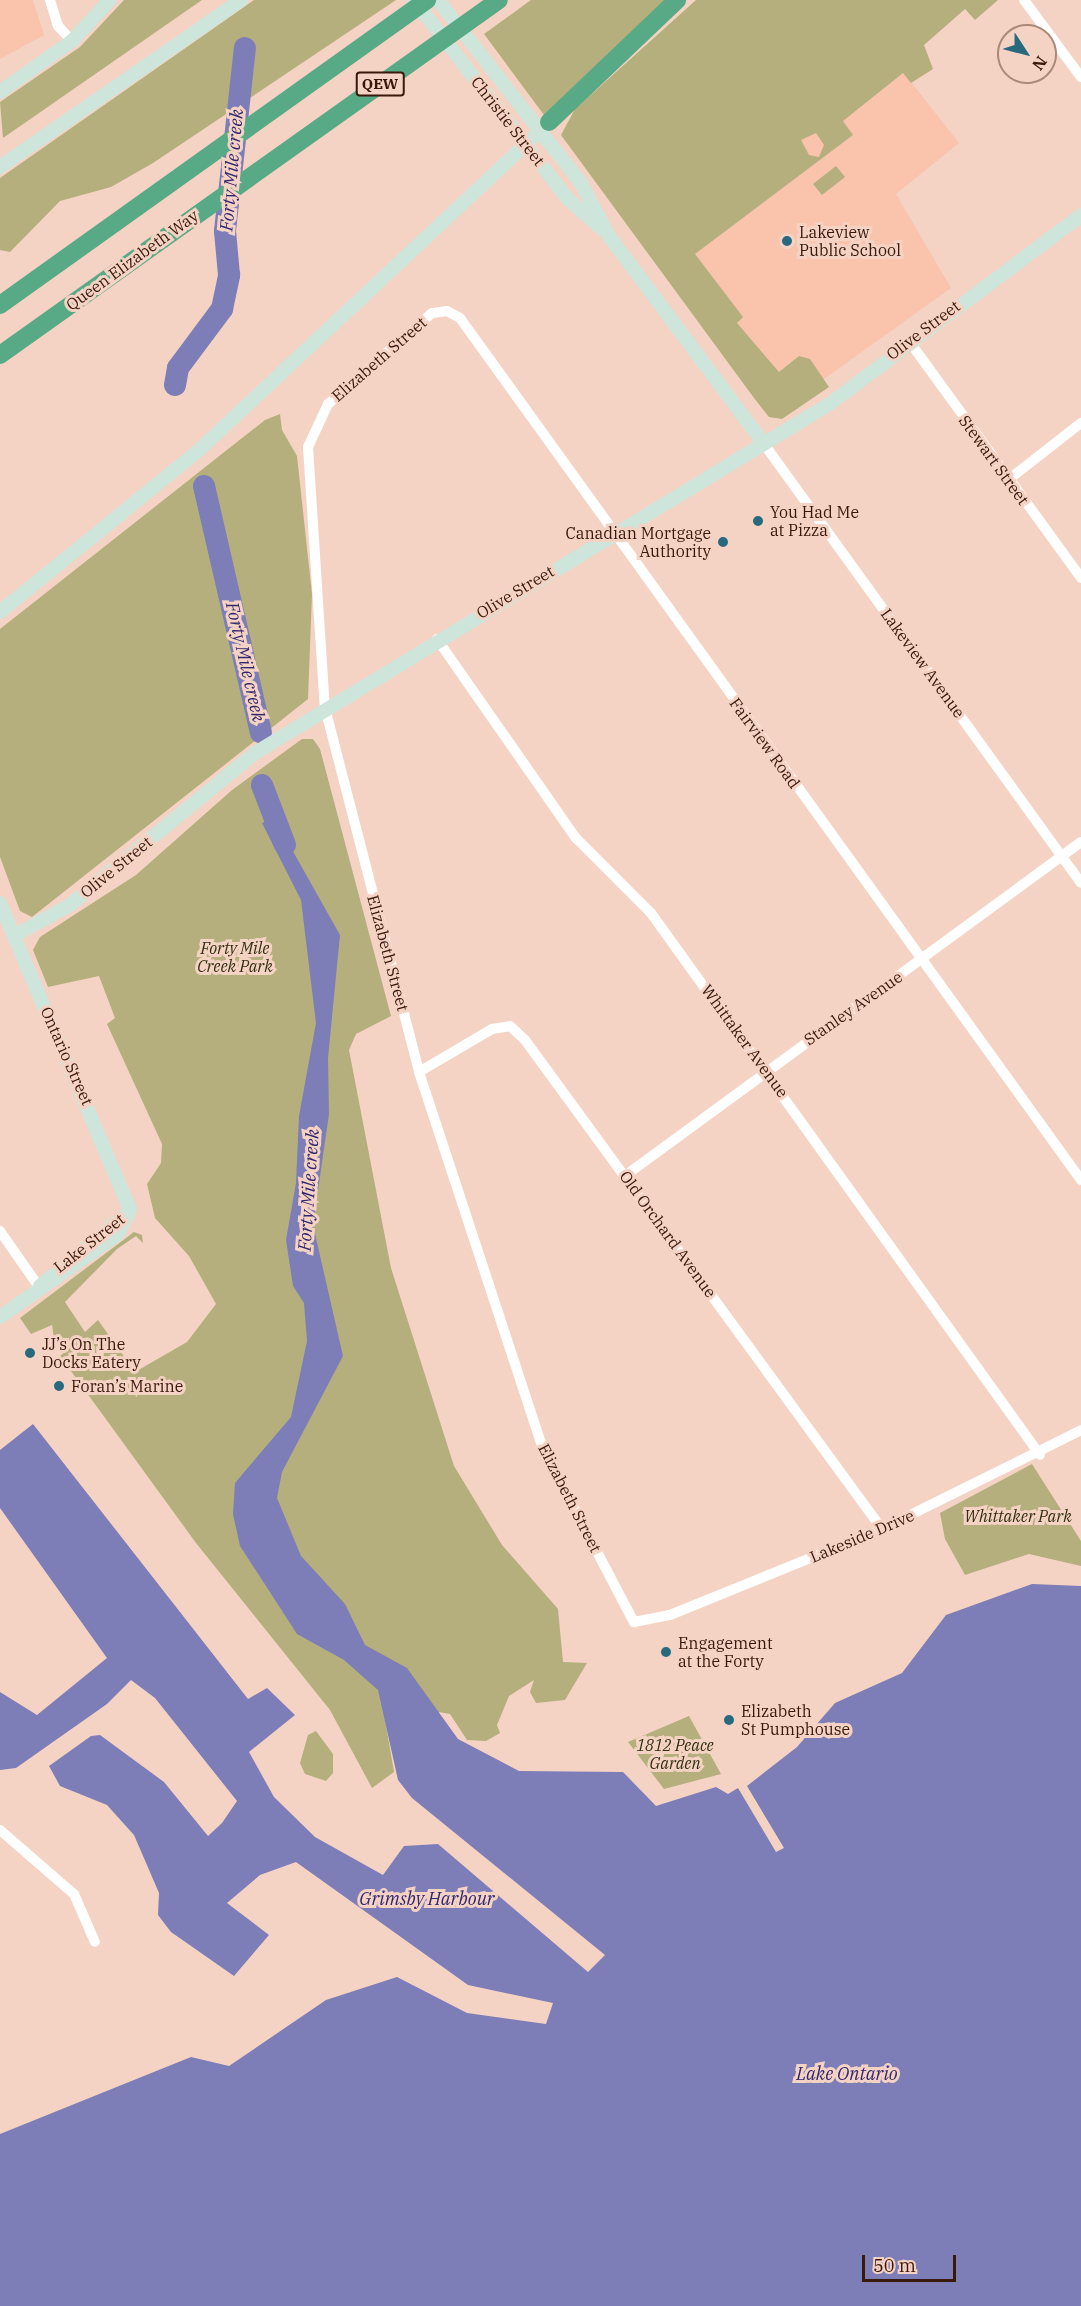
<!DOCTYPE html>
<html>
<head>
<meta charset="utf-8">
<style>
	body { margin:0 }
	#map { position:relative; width:1081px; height:2306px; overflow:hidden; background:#f5d3c4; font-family:"IBM Plex Serif",serif }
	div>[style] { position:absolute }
	.built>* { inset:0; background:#fac3ac }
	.green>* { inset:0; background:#b4af7c }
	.water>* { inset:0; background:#7d7db8 }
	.river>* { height:22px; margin:-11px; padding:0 11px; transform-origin:11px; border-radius:11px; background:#7d7db8 }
	.street>* { height:10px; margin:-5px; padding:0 5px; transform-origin:5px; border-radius:5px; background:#fff }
	.secondary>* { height:14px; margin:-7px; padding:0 7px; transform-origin:7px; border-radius:7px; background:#cde5db }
	.highway>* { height:18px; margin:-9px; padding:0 9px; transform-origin:9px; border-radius:9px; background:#58a986 }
	.dots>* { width:16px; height:16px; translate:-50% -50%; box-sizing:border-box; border:3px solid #f5d3c4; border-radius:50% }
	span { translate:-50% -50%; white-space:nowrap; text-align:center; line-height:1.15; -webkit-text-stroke:6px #f5d3c4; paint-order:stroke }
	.shield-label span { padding:2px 4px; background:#f5d3c4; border:2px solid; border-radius:4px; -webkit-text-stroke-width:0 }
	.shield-label { font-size:15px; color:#38190b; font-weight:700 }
	.street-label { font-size:16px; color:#38190b }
	.poi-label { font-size:16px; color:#38190b }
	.left { translate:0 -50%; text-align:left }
	.right { translate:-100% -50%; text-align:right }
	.park-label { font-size:16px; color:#333012; font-style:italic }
	.water-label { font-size:18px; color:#30276f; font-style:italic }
	.north { position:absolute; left:997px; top:24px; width:60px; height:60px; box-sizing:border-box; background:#f5d3c4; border:2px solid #a9897a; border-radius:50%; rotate:126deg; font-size:16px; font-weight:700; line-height:24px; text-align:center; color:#38190b }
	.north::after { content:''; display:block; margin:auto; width:21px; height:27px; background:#29697e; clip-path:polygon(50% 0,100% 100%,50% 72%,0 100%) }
	.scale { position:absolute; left:862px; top:2255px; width:94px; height:27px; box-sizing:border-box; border:3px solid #38190b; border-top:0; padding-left:8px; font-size:18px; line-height:21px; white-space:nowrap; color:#38190b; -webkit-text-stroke:4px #f5d3c4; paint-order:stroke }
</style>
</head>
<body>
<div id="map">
	<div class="built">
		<div style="clip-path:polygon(0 0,33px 0,44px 35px,0 59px)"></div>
		<div style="clip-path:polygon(904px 73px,959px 143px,896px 194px,951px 288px,774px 415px,600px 168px)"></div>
	</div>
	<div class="green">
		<div style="clip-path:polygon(124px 0,202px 0,3px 138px,0 102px,80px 47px)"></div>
		<div style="clip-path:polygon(254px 0,396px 0,153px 163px,111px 187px,60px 201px,10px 252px,0 250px,0 178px)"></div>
		<div style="clip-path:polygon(531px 0,665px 0,544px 115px,484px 34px)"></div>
		<div style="clip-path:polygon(evenodd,696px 0,998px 0,975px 20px,965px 9px,924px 45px,933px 69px,911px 83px,903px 73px,843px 121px,853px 135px,695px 254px,743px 317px,737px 323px,779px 372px,799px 356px,810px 359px,829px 387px,782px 419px,769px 417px,754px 398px,561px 135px,575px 109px,696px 0,816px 133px,824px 145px,819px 157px,809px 155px,801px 140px,816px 133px)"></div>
		<div style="clip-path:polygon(836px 166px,845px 177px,822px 195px,813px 184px)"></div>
		<div style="clip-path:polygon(280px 414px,282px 430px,297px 456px,312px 594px,308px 699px,32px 917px,20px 911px,0 857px,0 629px,265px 420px)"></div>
		<div style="clip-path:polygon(302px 739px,313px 739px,320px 749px,391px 1016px,356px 1034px,349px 1050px,391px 1268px,454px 1466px,502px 1545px,558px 1609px,563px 1662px,587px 1663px,565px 1700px,536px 1703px,530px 1692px,534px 1680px,509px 1696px,497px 1725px,500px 1733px,486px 1741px,467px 1740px,450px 1714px,382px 1702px,394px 1772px,372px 1788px,330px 1710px,196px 1543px,60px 1356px,66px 1351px,54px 1339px,52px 1325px,31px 1334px,20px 1318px,134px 1232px,142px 1235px,143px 1243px,136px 1236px,117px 1249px,65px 1302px,85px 1332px,98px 1320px,135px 1372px,187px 1342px,216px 1304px,189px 1256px,155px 1218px,147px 1184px,161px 1163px,162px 1144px,107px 1024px,115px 1018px,99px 976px,48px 987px,33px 950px,40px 937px,136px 875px,232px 790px)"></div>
		<div style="clip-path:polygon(1032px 1464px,1081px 1541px,1081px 1566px,1029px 1554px,965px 1575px,945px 1539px,940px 1513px)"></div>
		<div style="clip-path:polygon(689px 1716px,721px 1774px,664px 1789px,628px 1742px)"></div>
		<div style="clip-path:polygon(316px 1731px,333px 1754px,333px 1773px,326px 1781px,305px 1774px,300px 1763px,308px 1735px)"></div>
	</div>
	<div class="water">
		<div style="clip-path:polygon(281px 813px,286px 839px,340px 935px,328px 1058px,329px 1114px,313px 1225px,343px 1356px,282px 1472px,277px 1498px,301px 1556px,345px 1604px,365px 1645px,407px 1668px,458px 1739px,519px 1771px,623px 1772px,656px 1806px,716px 1787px,728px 1794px,738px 1788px,776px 1852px,784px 1848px,747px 1786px,797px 1747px,835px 1703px,902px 1673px,946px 1615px,1032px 1584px,1081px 1586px,1081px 2306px,0 2306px,0 2134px,191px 2057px,229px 2066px,326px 2000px,397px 1977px,467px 2013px,546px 2024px,553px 2003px,468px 1985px,296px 1862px,260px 1875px,227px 1903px,269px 1935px,234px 1976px,171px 1932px,158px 1915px,159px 1893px,134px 1835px,107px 1805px,60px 1786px,49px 1766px,91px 1736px,100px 1735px,164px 1782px,208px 1836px,222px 1823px,237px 1801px,155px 1698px,131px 1680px,107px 1704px,16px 1768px,0 1770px,0 1692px,37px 1715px,107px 1658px,0 1508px,0 1450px,33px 1424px,248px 1699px,267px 1688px,295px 1715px,249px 1752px,274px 1797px,315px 1837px,383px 1875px,404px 1846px,438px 1844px,588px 1972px,605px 1955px,412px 1798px,398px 1780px,378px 1690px,344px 1660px,297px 1634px,240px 1546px,233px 1514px,235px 1483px,291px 1417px,307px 1341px,304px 1303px,293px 1286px,286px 1240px,296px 1183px,299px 1116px,316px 1023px,301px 900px,262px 823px)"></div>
	</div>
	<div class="river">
		<div style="left:175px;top:385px;width:17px;rotate:-80deg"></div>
		<div style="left:178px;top:368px;width:74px;rotate:-53.3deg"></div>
		<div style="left:222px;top:309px;width:35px;rotate:-78deg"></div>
		<div style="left:229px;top:275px;width:44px;rotate:-95.2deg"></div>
		<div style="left:225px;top:231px;width:184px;rotate:-83.8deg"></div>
		<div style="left:204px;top:486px;width:253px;rotate:77deg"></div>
		<div style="left:262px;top:785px;width:64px;rotate:69deg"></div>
	</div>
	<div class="street">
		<div style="left:50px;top:0;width:27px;rotate:73deg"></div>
		<div style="left:58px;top:26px;width:21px;rotate:47deg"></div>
		<div style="left:1024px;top:0;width:96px;rotate:53.5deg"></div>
		<div style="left:909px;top:341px;width:293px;rotate:54deg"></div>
		<div style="left:764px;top:444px;width:541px;rotate:54.17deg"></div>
		<div style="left:1008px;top:480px;width:93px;rotate:-38deg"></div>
		<div style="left:437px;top:639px;width:243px;rotate:55.1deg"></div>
		<div style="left:576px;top:838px;width:106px;rotate:45deg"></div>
		<div style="left:651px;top:913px;width:667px;rotate:54.33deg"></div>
		<div style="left:419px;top:1072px;width:85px;rotate:-30.5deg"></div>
		<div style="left:492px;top:1029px;width:18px;rotate:-9deg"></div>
		<div style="left:510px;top:1026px;width:21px;rotate:43deg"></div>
		<div style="left:525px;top:1040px;width:605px;rotate:53.87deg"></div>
		<div style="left:626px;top:1175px;width:564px;rotate:-36.2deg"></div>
		<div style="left:1081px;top:1180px;width:1062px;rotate:-125.77deg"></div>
		<div style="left:460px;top:318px;width:15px;rotate:-152deg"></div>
		<div style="left:447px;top:311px;width:15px;rotate:172deg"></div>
		<div style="left:432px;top:313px;width:138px;rotate:138.8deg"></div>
		<div style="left:328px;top:404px;width:47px;rotate:114.9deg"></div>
		<div style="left:308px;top:447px;width:262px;rotate:86.3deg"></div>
		<div style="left:325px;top:708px;width:376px;rotate:75.5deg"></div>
		<div style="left:419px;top:1072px;width:395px;rotate:71.8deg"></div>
		<div style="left:542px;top:1447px;width:198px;rotate:62.3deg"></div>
		<div style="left:634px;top:1622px;width:37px;rotate:-11deg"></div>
		<div style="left:670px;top:1615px;width:229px;rotate:-22.1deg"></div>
		<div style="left:882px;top:1529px;width:222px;rotate:-26.4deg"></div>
		<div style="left:0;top:1231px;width:68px;rotate:55.1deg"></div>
		<div style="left:0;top:1830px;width:98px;rotate:40.9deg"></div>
		<div style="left:74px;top:1894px;width:52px;rotate:66.4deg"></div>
	</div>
	<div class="secondary">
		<div style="left:414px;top:0;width:250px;rotate:52.3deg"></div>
		<div style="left:567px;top:198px;width:48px;rotate:41.6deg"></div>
		<div style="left:438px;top:0;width:232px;rotate:52deg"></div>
		<div style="left:581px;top:183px;width:60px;rotate:62.2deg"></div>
		<div style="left:609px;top:236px;width:259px;rotate:53.3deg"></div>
		<div style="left:0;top:92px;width:88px;rotate:-35.3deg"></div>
		<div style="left:72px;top:41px;width:56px;rotate:-47.2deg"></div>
		<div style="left:0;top:167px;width:293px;rotate:-34.7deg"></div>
		<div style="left:0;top:612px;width:255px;rotate:-39.1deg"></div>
		<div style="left:198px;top:451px;width:481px;rotate:-43.1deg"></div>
		<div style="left:0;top:903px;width:333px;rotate:67deg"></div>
		<div style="left:14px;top:936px;width:64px;rotate:-29deg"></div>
		<div style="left:70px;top:905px;width:239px;rotate:-39.4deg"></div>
		<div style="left:255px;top:753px;width:674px;rotate:-31.28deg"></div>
		<div style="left:831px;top:403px;width:313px;rotate:-36.9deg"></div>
		<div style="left:40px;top:1286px;width:112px;rotate:-39.9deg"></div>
		<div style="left:0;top:1317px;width:144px;rotate:-35.1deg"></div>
		<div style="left:118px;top:1234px;width:27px;rotate:-63deg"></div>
	</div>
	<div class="highway">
		<div style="left:549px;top:122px;width:177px;rotate:-43.6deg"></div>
		<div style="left:0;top:305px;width:525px;rotate:-35.54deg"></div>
		<div style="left:0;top:355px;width:612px;rotate:-35.43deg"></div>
	</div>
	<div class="dots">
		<div style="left:787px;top:241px;background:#29697e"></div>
		<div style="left:758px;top:521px;background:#29697e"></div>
		<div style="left:723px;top:542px;background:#29697e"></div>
		<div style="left:30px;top:1353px;background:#29697e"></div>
		<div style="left:59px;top:1386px;background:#29697e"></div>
		<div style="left:666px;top:1652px;background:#29697e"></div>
		<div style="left:729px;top:1720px;background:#29697e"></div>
	</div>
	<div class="shield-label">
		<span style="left:380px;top:84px">QEW</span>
	</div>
	<div class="street-label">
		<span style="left:508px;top:121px;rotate:52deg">Christie Street</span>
		<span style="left:132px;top:260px;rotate:-36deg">Queen Elizabeth Way</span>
		<span style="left:923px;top:330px;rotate:-37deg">Olive Street</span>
		<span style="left:379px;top:359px;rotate:-41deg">Elizabeth Street</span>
		<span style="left:994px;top:460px;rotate:54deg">Stewart Street</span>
		<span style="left:515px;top:592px;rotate:-31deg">Olive Street</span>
		<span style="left:923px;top:663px;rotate:54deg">Lakeview Avenue</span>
		<span style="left:765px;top:743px;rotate:54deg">Fairview Road</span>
		<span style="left:116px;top:867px;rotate:-39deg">Olive Street</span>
		<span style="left:388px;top:953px;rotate:75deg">Elizabeth Street</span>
		<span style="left:853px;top:1008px;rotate:-35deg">Stanley Avenue</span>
		<span style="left:745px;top:1041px;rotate:54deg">Whittaker Avenue</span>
		<span style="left:67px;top:1056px;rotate:66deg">Ontario Street</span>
		<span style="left:668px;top:1234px;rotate:54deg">Old Orchard Avenue</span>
		<span style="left:89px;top:1243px;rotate:-38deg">Lake Street</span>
		<span style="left:570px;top:1498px;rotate:63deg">Elizabeth Street</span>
		<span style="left:862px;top:1536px;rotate:-23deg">Lakeside Drive</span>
	</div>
	<div class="poi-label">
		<span class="left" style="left:799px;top:241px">Lakeview<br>Public School</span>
		<span class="left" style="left:770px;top:521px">You Had Me<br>at Pizza</span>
		<span class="right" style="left:711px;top:542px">Canadian Mortgage<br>Authority</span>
		<span class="left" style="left:42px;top:1353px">JJ’s On The<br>Docks Eatery</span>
		<span class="left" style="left:71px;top:1386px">Foran’s Marine</span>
		<span class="left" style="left:678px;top:1652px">Engagement<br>at the Forty</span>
		<span class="left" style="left:741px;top:1720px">Elizabeth<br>St Pumphouse</span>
	</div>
	<div class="park-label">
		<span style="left:235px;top:957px">Forty Mile<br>Creek Park</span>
		<span style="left:1018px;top:1516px">Whittaker Park</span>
		<span style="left:675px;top:1754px">1812 Peace<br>Garden</span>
	</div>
	<div class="water-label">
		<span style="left:232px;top:170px;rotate:-85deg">Forty Mile creek</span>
		<span style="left:245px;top:662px;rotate:77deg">Forty Mile creek</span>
		<span style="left:309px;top:1190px;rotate:-86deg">Forty Mile creek</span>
		<span style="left:427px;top:1899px">Grimsby Harbour</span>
		<span style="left:847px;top:2074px">Lake Ontario</span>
	</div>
	<div class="north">N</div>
	<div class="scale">50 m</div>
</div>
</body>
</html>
